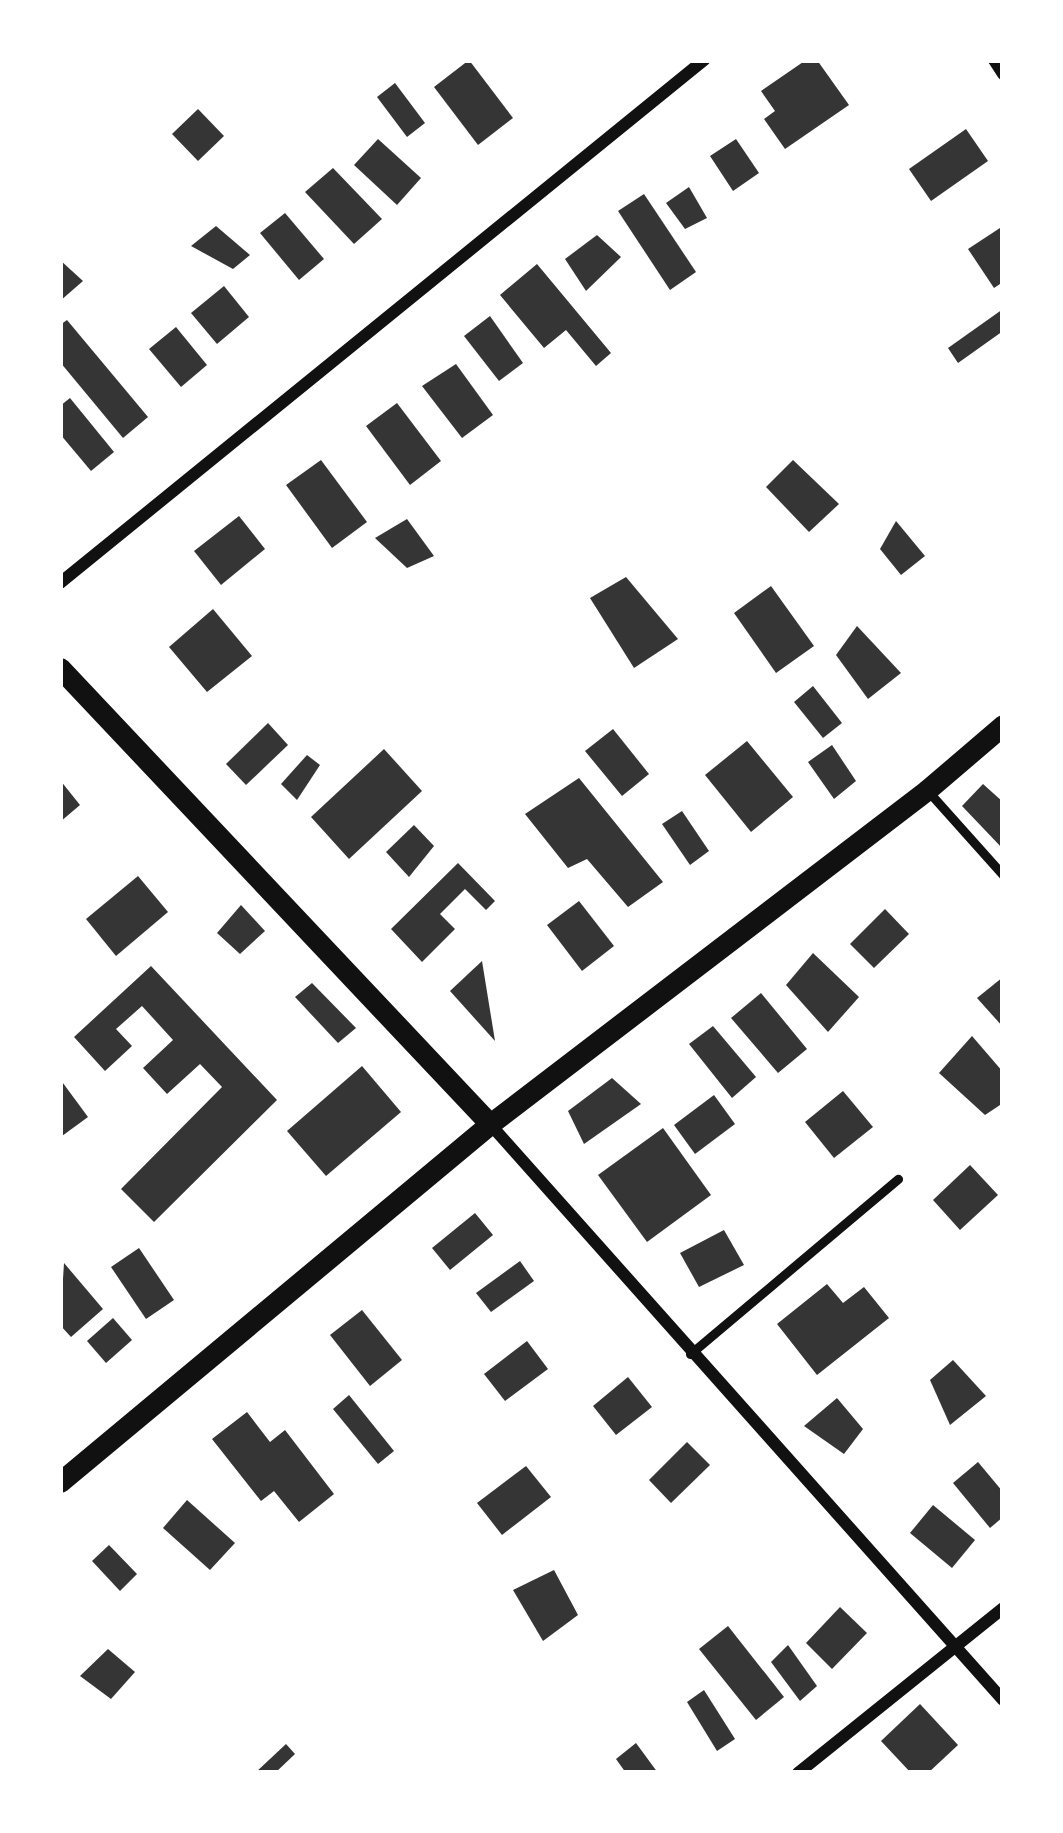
<!DOCTYPE html>
<html>
<head>
<meta charset="utf-8">
<style>
	body { margin:0 }
	#map { position:relative; width:1063px; height:1833px; overflow:hidden; background:#fff; font-family:"PT Sans Narrow",sans-serif }
	div>[style] { position:absolute }
	.building>* { inset:0; background:#353535 }
	.service>* { height:9px; margin:-4.5px; padding:0 4.5px; transform-origin:4.5px; border-radius:4.5px; background:#111 }
	.minor>* { height:12px; margin:-6px; padding:0 6px; transform-origin:6px; border-radius:6px; background:#111 }
	.tertiary>* { height:21px; margin:-10.5px; padding:0 10.5px; transform-origin:10.5px; border-radius:10.5px; background:#111 }
	span { translate:-50% -50%; white-space:nowrap; text-align:center; line-height:1.15; -webkit-text-stroke:12px #fff; paint-order:stroke }
	.frame { position:absolute; inset:0; border:63px solid #fff; pointer-events:none }
</style>
</head>
<body>
<div id="map">
	<div class="building">
		<div style="clip-path:polygon(469px 60px,513px 118px,478px 145px,434px 87px)"></div>
		<div style="clip-path:polygon(806px 60px,817px 60px,849px 105px,785px 149px,764px 119px,775px 111px,761px 91px)"></div>
		<div style="clip-path:polygon(395px 83px,425px 123px,407px 137px,377px 97px)"></div>
		<div style="clip-path:polygon(198px 109px,224px 136px,198px 161px,172px 134px)"></div>
		<div style="clip-path:polygon(966px 129px,988px 161px,931px 201px,909px 169px)"></div>
		<div style="clip-path:polygon(378px 139px,421px 178px,397px 205px,354px 165px)"></div>
		<div style="clip-path:polygon(736px 139px,759px 173px,733px 191px,710px 156px)"></div>
		<div style="clip-path:polygon(333px 168px,382px 219px,354px 244px,305px 192px)"></div>
		<div style="clip-path:polygon(689px 187px,707px 218px,685px 229px,666px 203px)"></div>
		<div style="clip-path:polygon(644px 194px,696px 272px,670px 290px,618px 211px)"></div>
		<div style="clip-path:polygon(285px 213px,324px 259px,299px 280px,260px 233px)"></div>
		<div style="clip-path:polygon(216px 226px,250px 255px,233px 269px,191px 246px)"></div>
		<div style="clip-path:polygon(1003px 226px,1003px 282px,994px 288px,968px 249px)"></div>
		<div style="clip-path:polygon(597px 235px,621px 257px,586px 291px,565px 259px)"></div>
		<div style="clip-path:polygon(60px 260px,83px 281px,60px 301px)"></div>
		<div style="clip-path:polygon(537px 264px,611px 353px,596px 366px,566px 330px,544px 348px,500px 295px)"></div>
		<div style="clip-path:polygon(224px 286px,249px 317px,217px 344px,191px 313px)"></div>
		<div style="clip-path:polygon(1003px 309px,1003px 331px,958px 363px,948px 348px)"></div>
		<div style="clip-path:polygon(490px 316px,523px 363px,499px 381px,464px 336px)"></div>
		<div style="clip-path:polygon(67px 320px,148px 417px,123px 438px,60px 362px,60px 325px)"></div>
		<div style="clip-path:polygon(176px 327px,207px 365px,181px 387px,149px 349px)"></div>
		<div style="clip-path:polygon(456px 364px,493px 415px,462px 438px,422px 386px)"></div>
		<div style="clip-path:polygon(70px 398px,114px 452px,91px 471px,60px 434px,60px 406px)"></div>
		<div style="clip-path:polygon(397px 403px,441px 461px,410px 485px,366px 426px)"></div>
		<div style="clip-path:polygon(321px 460px,367px 522px,332px 548px,286px 485px)"></div>
		<div style="clip-path:polygon(793px 460px,839px 504px,809px 532px,766px 487px)"></div>
		<div style="clip-path:polygon(239px 516px,265px 549px,221px 585px,194px 551px)"></div>
		<div style="clip-path:polygon(407px 519px,434px 556px,407px 568px,375px 538px)"></div>
		<div style="clip-path:polygon(896px 521px,925px 556px,901px 575px,880px 549px)"></div>
		<div style="clip-path:polygon(626px 577px,678px 639px,634px 668px,590px 598px)"></div>
		<div style="clip-path:polygon(771px 586px,814px 646px,776px 673px,734px 613px)"></div>
		<div style="clip-path:polygon(213px 609px,252px 656px,207px 692px,169px 647px)"></div>
		<div style="clip-path:polygon(857px 626px,901px 673px,868px 699px,836px 655px)"></div>
		<div style="clip-path:polygon(813px 686px,842px 723px,823px 738px,794px 702px)"></div>
		<div style="clip-path:polygon(268px 723px,288px 745px,246px 785px,226px 764px)"></div>
		<div style="clip-path:polygon(613px 729px,649px 774px,622px 796px,585px 751px)"></div>
		<div style="clip-path:polygon(747px 741px,793px 797px,751px 832px,705px 775px)"></div>
		<div style="clip-path:polygon(832px 745px,856px 781px,834px 799px,808px 762px)"></div>
		<div style="clip-path:polygon(384px 749px,422px 791px,349px 859px,311px 817px)"></div>
		<div style="clip-path:polygon(307px 755px,320px 765px,297px 800px,281px 784px)"></div>
		<div style="clip-path:polygon(579px 778px,663px 882px,628px 907px,587px 859px,568px 868px,525px 814px)"></div>
		<div style="clip-path:polygon(60px 780px,80px 805px,60px 822px)"></div>
		<div style="clip-path:polygon(983px 784px,1003px 802px,1003px 849px,962px 806px)"></div>
		<div style="clip-path:polygon(682px 811px,709px 851px,690px 865px,662px 824px)"></div>
		<div style="clip-path:polygon(414px 825px,434px 846px,409px 877px,386px 852px)"></div>
		<div style="clip-path:polygon(458px 863px,495px 901px,486px 910px,465px 889px,440px 914px,455px 929px,422px 962px,391px 929px)"></div>
		<div style="clip-path:polygon(138px 876px,168px 912px,116px 956px,86px 919px)"></div>
		<div style="clip-path:polygon(579px 901px,614px 946px,582px 971px,547px 925px)"></div>
		<div style="clip-path:polygon(241px 905px,265px 931px,240px 954px,217px 933px)"></div>
		<div style="clip-path:polygon(885px 909px,909px 934px,874px 968px,850px 944px)"></div>
		<div style="clip-path:polygon(813px 953px,859px 997px,828px 1032px,786px 985px)"></div>
		<div style="clip-path:polygon(482px 961px,495px 1041px,450px 991px)"></div>
		<div style="clip-path:polygon(151px 966px,277px 1100px,154px 1222px,121px 1189px,222px 1087px,200px 1064px,167px 1094px,143px 1068px,173px 1040px,142px 1006px,116px 1029px,132px 1046px,105px 1071px,74px 1037px)"></div>
		<div style="clip-path:polygon(1003px 977px,1003px 1027px,977px 998px)"></div>
		<div style="clip-path:polygon(312px 983px,356px 1028px,338px 1043px,295px 997px)"></div>
		<div style="clip-path:polygon(761px 993px,807px 1049px,778px 1073px,731px 1018px)"></div>
		<div style="clip-path:polygon(713px 1026px,756px 1077px,732px 1098px,689px 1044px)"></div>
		<div style="clip-path:polygon(972px 1036px,1003px 1072px,1003px 1103px,985px 1115px,939px 1073px)"></div>
		<div style="clip-path:polygon(362px 1066px,401px 1112px,326px 1176px,287px 1131px)"></div>
		<div style="clip-path:polygon(612px 1078px,641px 1104px,584px 1144px,568px 1111px)"></div>
		<div style="clip-path:polygon(60px 1079px,88px 1117px,62px 1136px,60px 1134px)"></div>
		<div style="clip-path:polygon(843px 1091px,873px 1127px,834px 1158px,805px 1122px)"></div>
		<div style="clip-path:polygon(714px 1095px,735px 1124px,695px 1154px,674px 1125px)"></div>
		<div style="clip-path:polygon(663px 1128px,711px 1195px,647px 1242px,598px 1175px)"></div>
		<div style="clip-path:polygon(970px 1165px,998px 1195px,960px 1230px,933px 1200px)"></div>
		<div style="clip-path:polygon(475px 1213px,493px 1235px,450px 1270px,432px 1248px)"></div>
		<div style="clip-path:polygon(724px 1230px,744px 1265px,699px 1287px,680px 1253px)"></div>
		<div style="clip-path:polygon(139px 1248px,174px 1300px,146px 1319px,111px 1267px)"></div>
		<div style="clip-path:polygon(520px 1261px,534px 1281px,491px 1312px,476px 1293px)"></div>
		<div style="clip-path:polygon(64px 1263px,103px 1309px,71px 1337px,60px 1325px)"></div>
		<div style="clip-path:polygon(827px 1284px,843px 1303px,864px 1287px,889px 1318px,817px 1375px,777px 1324px)"></div>
		<div style="clip-path:polygon(362px 1310px,402px 1360px,370px 1386px,330px 1335px)"></div>
		<div style="clip-path:polygon(113px 1318px,132px 1340px,106px 1363px,87px 1341px)"></div>
		<div style="clip-path:polygon(527px 1341px,548px 1369px,505px 1401px,484px 1374px)"></div>
		<div style="clip-path:polygon(953px 1360px,986px 1396px,950px 1425px,930px 1380px)"></div>
		<div style="clip-path:polygon(628px 1377px,652px 1407px,616px 1435px,593px 1406px)"></div>
		<div style="clip-path:polygon(349px 1395px,394px 1451px,378px 1464px,333px 1409px)"></div>
		<div style="clip-path:polygon(837px 1398px,863px 1429px,844px 1454px,804px 1426px)"></div>
		<div style="clip-path:polygon(247px 1412px,270px 1442px,285px 1430px,334px 1494px,299px 1522px,274px 1491px,261px 1501px,212px 1439px)"></div>
		<div style="clip-path:polygon(687px 1442px,710px 1465px,671px 1503px,649px 1480px)"></div>
		<div style="clip-path:polygon(978px 1462px,1003px 1492px,1003px 1517px,990px 1528px,953px 1483px)"></div>
		<div style="clip-path:polygon(526px 1466px,551px 1497px,502px 1535px,477px 1503px)"></div>
		<div style="clip-path:polygon(187px 1500px,235px 1543px,210px 1570px,163px 1528px)"></div>
		<div style="clip-path:polygon(933px 1505px,975px 1540px,952px 1568px,910px 1533px)"></div>
		<div style="clip-path:polygon(109px 1545px,137px 1574px,120px 1591px,92px 1561px)"></div>
		<div style="clip-path:polygon(554px 1570px,578px 1615px,543px 1641px,513px 1590px)"></div>
		<div style="clip-path:polygon(840px 1607px,867px 1633px,832px 1669px,806px 1643px)"></div>
		<div style="clip-path:polygon(728px 1626px,784px 1697px,756px 1720px,699px 1649px)"></div>
		<div style="clip-path:polygon(788px 1645px,817px 1686px,800px 1701px,771px 1662px)"></div>
		<div style="clip-path:polygon(108px 1649px,135px 1672px,111px 1699px,80px 1676px)"></div>
		<div style="clip-path:polygon(704px 1690px,735px 1739px,717px 1751px,687px 1702px)"></div>
		<div style="clip-path:polygon(920px 1704px,958px 1745px,928px 1773px,911px 1773px,881px 1741px)"></div>
		<div style="clip-path:polygon(636px 1743px,658px 1773px,626px 1773px,616px 1759px)"></div>
		<div style="clip-path:polygon(286px 1744px,295px 1754px,275px 1773px,255px 1773px)"></div>
	</div>
	<div class="service">
		<div style="left:927px;top:790px;width:114px;rotate:48.2deg"></div>
		<div style="left:690px;top:1354px;width:272px;rotate:-40.1deg"></div>
	</div>
	<div class="minor">
		<div style="left:994px;top:60px;width:17px;rotate:57deg"></div>
		<div style="left:60px;top:583px;width:830px;rotate:-39.08deg"></div>
		<div style="left:490px;top:1124px;width:771px;rotate:48.31deg"></div>
		<div style="left:798px;top:1773px;width:263px;rotate:-38.8deg"></div>
	</div>
	<div class="tertiary">
		<div style="left:60px;top:668px;width:627px;rotate:46.68deg"></div>
		<div style="left:60px;top:1482px;width:560px;rotate:-39.78deg"></div>
		<div style="left:490px;top:1124px;width:550px;rotate:-37.39deg"></div>
		<div style="left:927px;top:790px;width:100px;rotate:-40.5deg"></div>
	</div>
	<div class="frame"></div>
</div>
</body>
</html>
